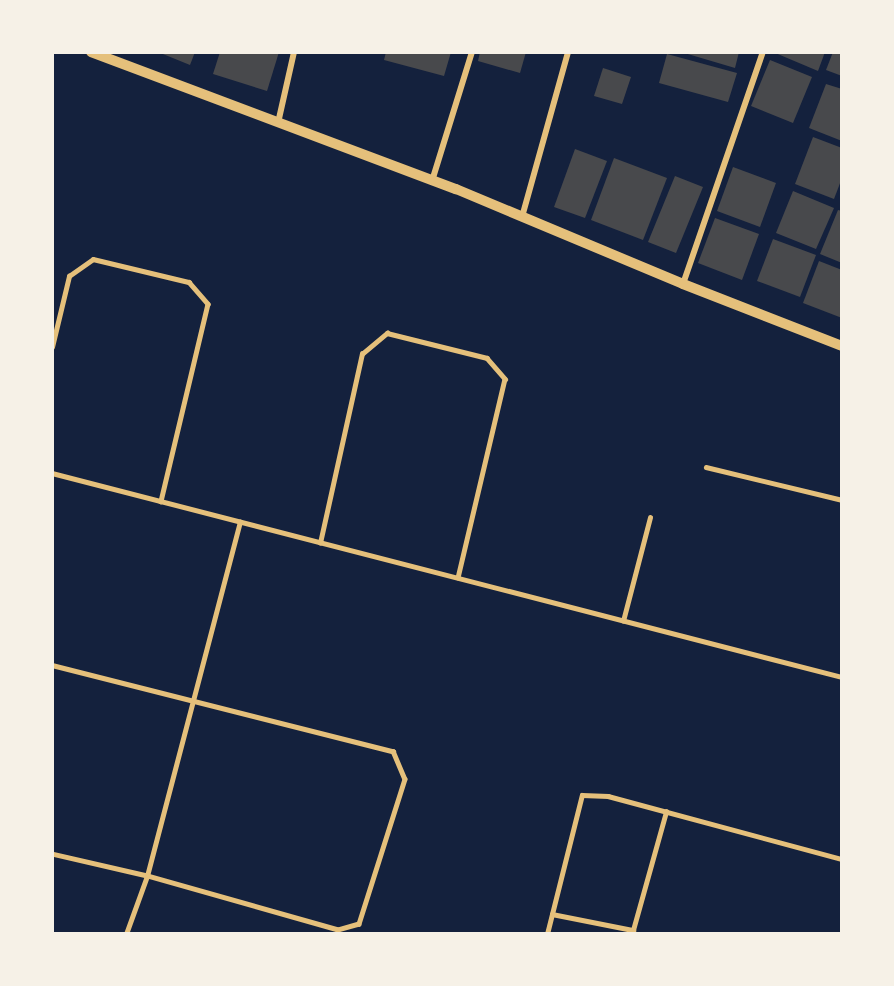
<!DOCTYPE html>
<html>
<head>
<meta charset="utf-8">
<style>
	body { margin:0 }
	#map { position:relative; width:894px; height:986px; overflow:hidden; background:#14213d; font-family:Cabin,sans-serif }
	div>[style] { position:absolute }
	.building>* { inset:0; background:#48494c }
	.service>* { height:4.5px; margin:-2.25px; padding:0 2.25px; transform-origin:2.25px; border-radius:2.25px; background:#e5c07b }
	.minor>* { height:6px; margin:-3px; padding:0 3px; transform-origin:3px; border-radius:3px; background:#e5c07b }
	.tertiary>* { height:10px; margin:-5px; padding:0 5px; transform-origin:5px; border-radius:5px; background:#e5c07b }
	span { translate:-50% -50%; white-space:nowrap; text-align:center; line-height:1.15; -webkit-text-stroke:6px #f6f1e7; paint-order:stroke }
	.frame { position:absolute; inset:0; border:54px solid #f6f1e7; pointer-events:none }
</style>
</head>
<body>
<div id="map">
	<div class="building">
		<div style="clip-path:polygon(158px 52px,195px 52px,190px 65px)"></div>
		<div style="clip-path:polygon(220px 52px,279px 52px,267px 91px,213px 74px)"></div>
		<div style="clip-path:polygon(386px 52px,451px 52px,444px 76px,384px 60px)"></div>
		<div style="clip-path:polygon(480px 52px,526px 52px,520px 73px,478px 61px)"></div>
		<div style="clip-path:polygon(681px 52px,739px 52px,735px 68px)"></div>
		<div style="clip-path:polygon(773px 52px,825px 52px,818px 71px)"></div>
		<div style="clip-path:polygon(833px 52px,842px 52px,842px 76px,826px 70px)"></div>
		<div style="clip-path:polygon(667px 54px,737px 73px,728px 102px,659px 83px)"></div>
		<div style="clip-path:polygon(770px 60px,812px 77px,793px 123px,751px 106px)"></div>
		<div style="clip-path:polygon(603px 68px,631px 77px,622px 104px,594px 96px)"></div>
		<div style="clip-path:polygon(826px 84px,842px 89px,842px 141px,809px 128px)"></div>
		<div style="clip-path:polygon(813px 137px,842px 148px,842px 178px,834px 199px,795px 184px)"></div>
		<div style="clip-path:polygon(575px 149px,607px 161px,585px 218px,554px 207px)"></div>
		<div style="clip-path:polygon(614px 158px,667px 178px,643px 240px,591px 220px)"></div>
		<div style="clip-path:polygon(733px 167px,776px 183px,760px 227px,717px 211px)"></div>
		<div style="clip-path:polygon(675px 176px,703px 187px,676px 253px,648px 242px)"></div>
		<div style="clip-path:polygon(793px 191px,834px 208px,816px 249px,776px 233px)"></div>
		<div style="clip-path:polygon(838px 210px,842px 211px,842px 263px,820px 254px)"></div>
		<div style="clip-path:polygon(715px 218px,759px 234px,742px 280px,698px 263px)"></div>
		<div style="clip-path:polygon(773px 239px,816px 255px,800px 297px,757px 281px)"></div>
		<div style="clip-path:polygon(819px 261px,842px 270px,842px 318px,803px 303px)"></div>
	</div>
	<div class="service">
		<div style="left:52px;top:347px;width:73px;rotate:-76.5deg"></div>
		<div style="left:69px;top:276px;width:29px;rotate:-35deg"></div>
		<div style="left:93px;top:259px;width:99px;rotate:13.5deg"></div>
		<div style="left:189px;top:282px;width:29px;rotate:49deg"></div>
		<div style="left:208px;top:304px;width:203px;rotate:103.4deg"></div>
		<div style="left:706px;top:467px;width:140px;rotate:13.6deg"></div>
		<div style="left:52px;top:473px;width:816px;rotate:14.48deg"></div>
		<div style="left:320px;top:543px;width:194px;rotate:-77.5deg"></div>
		<div style="left:362px;top:354px;width:33px;rotate:-40deg"></div>
		<div style="left:387px;top:333px;width:103px;rotate:14deg"></div>
		<div style="left:487px;top:358px;width:28px;rotate:49deg"></div>
		<div style="left:505px;top:379px;width:204px;rotate:103.3deg"></div>
		<div style="left:623px;top:621px;width:107px;rotate:-75.4deg"></div>
		<div style="left:52px;top:665px;width:352px;rotate:14.2deg"></div>
		<div style="left:393px;top:751px;width:30px;rotate:67deg"></div>
		<div style="left:405px;top:779px;width:152px;rotate:107.6deg"></div>
		<div style="left:359px;top:924px;width:22px;rotate:164deg"></div>
		<div style="left:338px;top:930px;width:198px;rotate:-164.2deg"></div>
		<div style="left:147px;top:876px;width:98px;rotate:-167deg"></div>
		<div style="left:552px;top:914px;width:83px;rotate:11.2deg"></div>
		<div style="left:633px;top:930px;width:123px;rotate:-74.4deg"></div>
		<div style="left:126px;top:934px;width:62px;rotate:-70.1deg"></div>
		<div style="left:147px;top:876px;width:366px;rotate:-75.3deg"></div>
		<div style="left:547px;top:934px;width:143px;rotate:-75.9deg"></div>
		<div style="left:582px;top:795px;width:26px;rotate:2deg"></div>
		<div style="left:608px;top:796px;width:242px;rotate:15.1deg"></div>
	</div>
	<div class="minor">
		<div style="left:278px;top:123px;width:73px;rotate:-77.3deg"></div>
		<div style="left:432px;top:181px;width:135px;rotate:-72.8deg"></div>
		<div style="left:522px;top:217px;width:171px;rotate:-74.4deg"></div>
		<div style="left:683px;top:284px;width:245px;rotate:-71deg"></div>
	</div>
	<div class="tertiary">
		<div style="left:91px;top:52px;width:390px;rotate:20.6deg"></div>
		<div style="left:456px;top:189px;width:246px;rotate:22.7deg"></div>
		<div style="left:683px;top:284px;width:171px;rotate:21.3deg"></div>
	</div>
	<div class="frame"></div>
</div>
</body>
</html>
